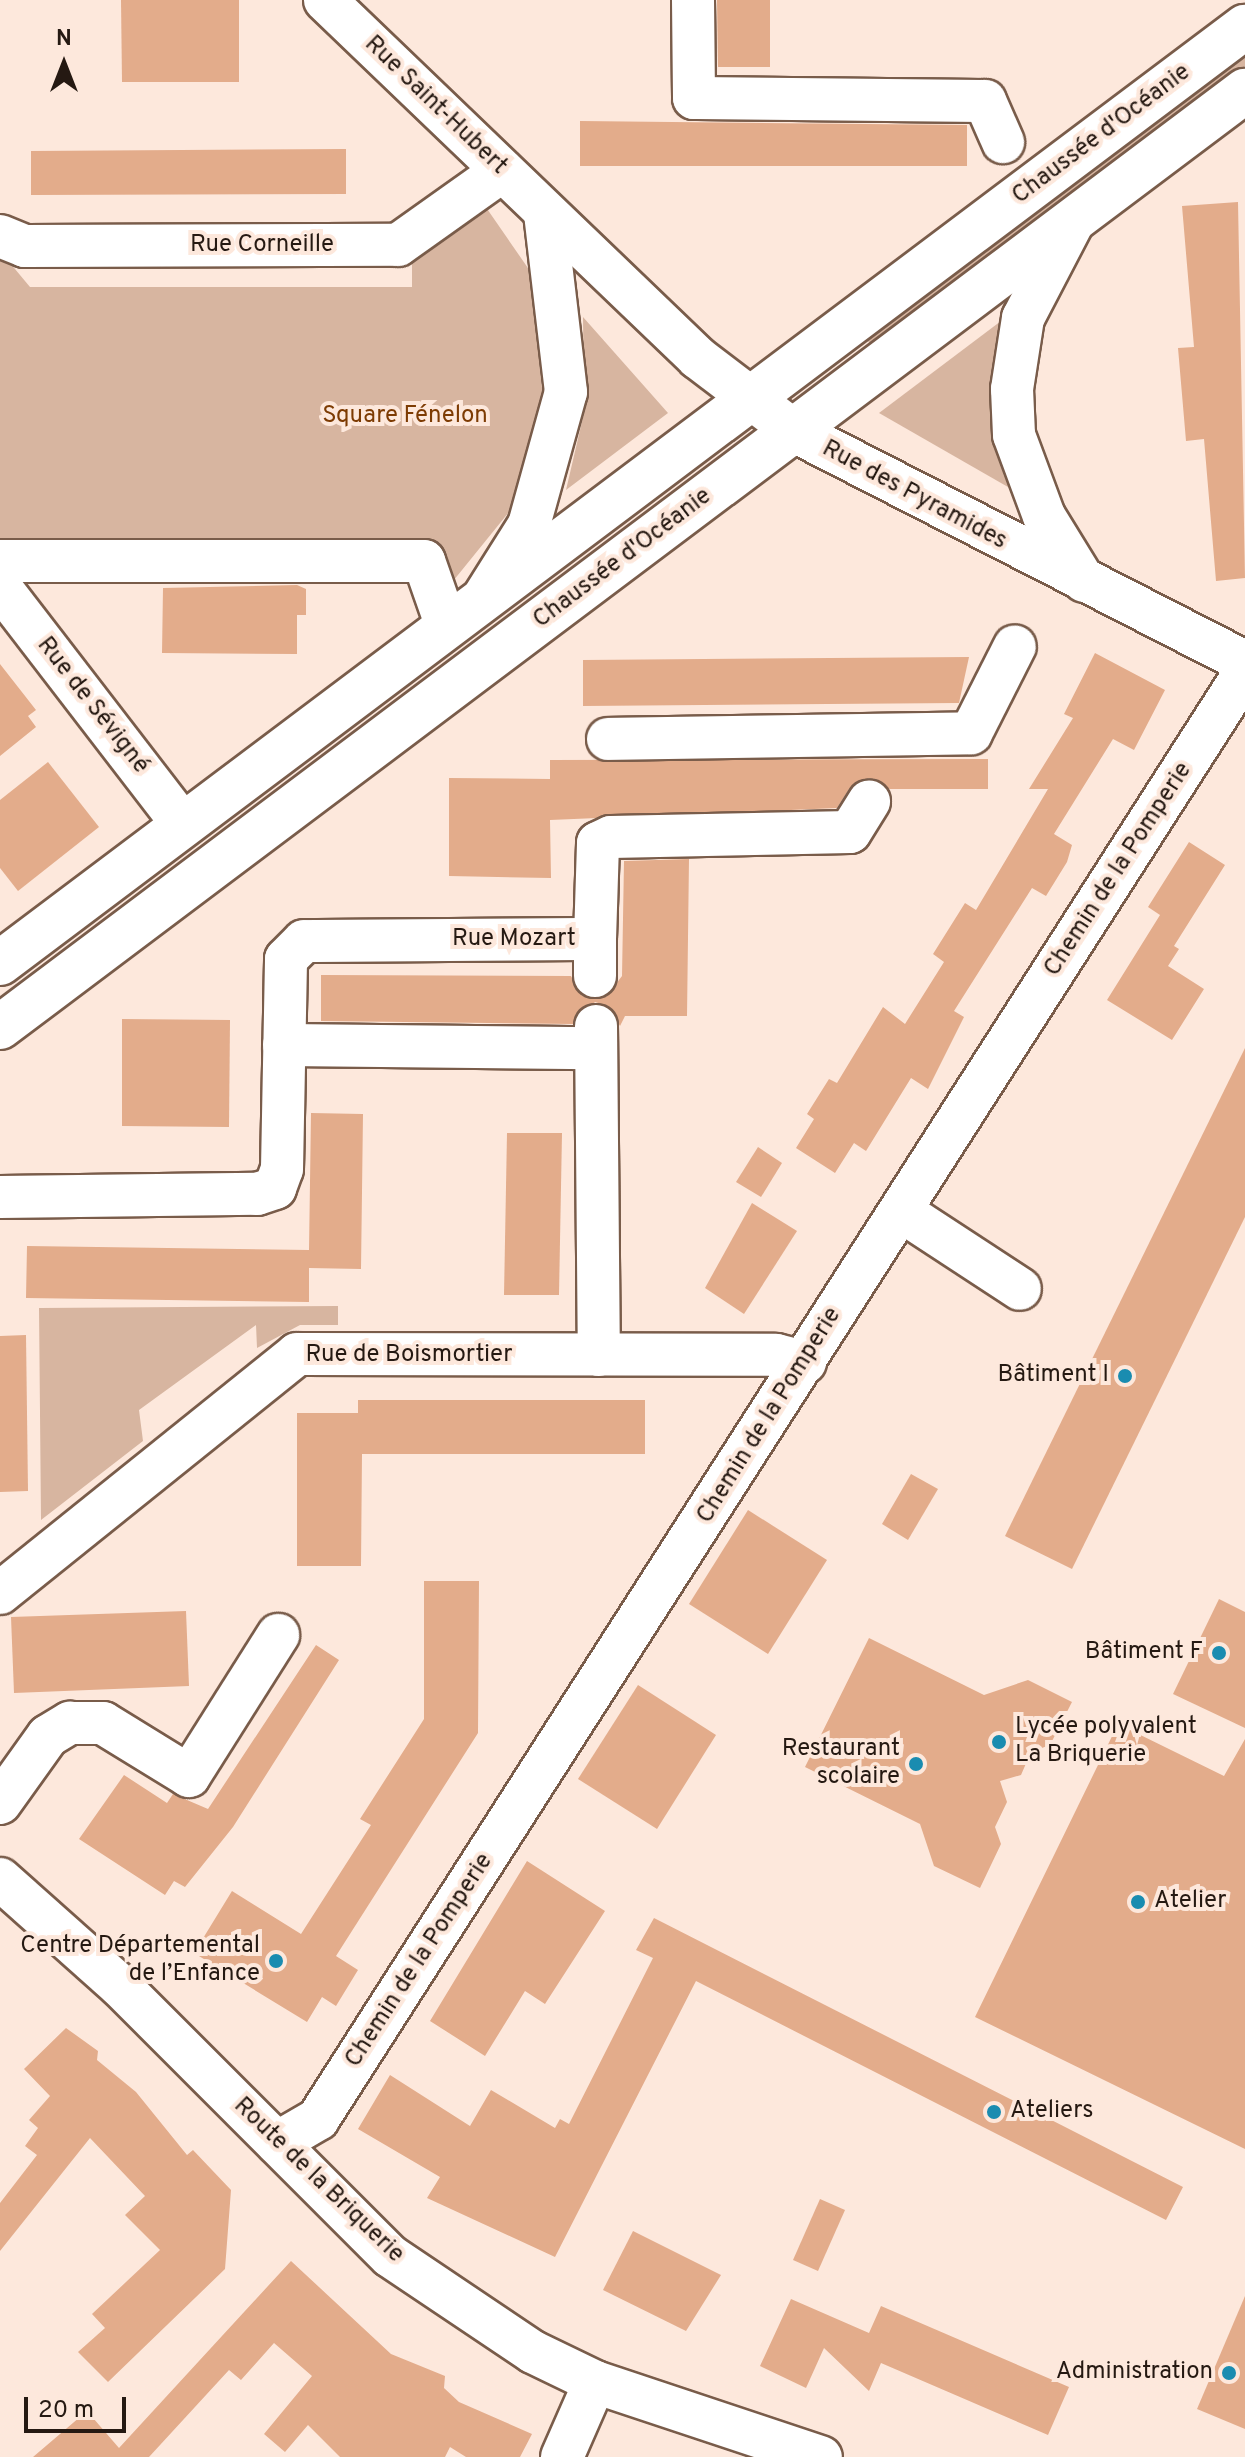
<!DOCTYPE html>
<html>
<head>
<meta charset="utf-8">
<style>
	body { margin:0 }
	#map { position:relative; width:1245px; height:2457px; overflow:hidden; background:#fde8dc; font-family:Overpass,sans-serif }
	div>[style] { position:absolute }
	.green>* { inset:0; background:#d7b5a0 }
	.building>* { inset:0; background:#e3ac8b }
	.roads { filter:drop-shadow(2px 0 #795c4a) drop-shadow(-2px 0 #795c4a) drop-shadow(0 2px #795c4a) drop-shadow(0 -2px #795c4a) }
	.minor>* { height:42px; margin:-21px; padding:0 21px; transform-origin:21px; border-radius:21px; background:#fff }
	.major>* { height:44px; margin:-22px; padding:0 22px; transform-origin:22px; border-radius:22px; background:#fff }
	.dots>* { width:22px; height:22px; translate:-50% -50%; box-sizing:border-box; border:4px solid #fde8dc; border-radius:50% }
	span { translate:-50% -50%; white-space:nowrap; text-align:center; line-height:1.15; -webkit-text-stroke:8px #fde8dc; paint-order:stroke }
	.street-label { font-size:24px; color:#251912 }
	.park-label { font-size:24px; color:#7d3b03 }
	.poi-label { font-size:24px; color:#251912 }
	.right { translate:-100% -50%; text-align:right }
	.left { translate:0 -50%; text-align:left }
	.north { position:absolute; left:24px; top:24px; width:80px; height:80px; -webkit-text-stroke:6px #fde8dc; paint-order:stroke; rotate:0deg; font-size:22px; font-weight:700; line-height:32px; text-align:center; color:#251912 }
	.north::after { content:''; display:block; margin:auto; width:28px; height:36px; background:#251912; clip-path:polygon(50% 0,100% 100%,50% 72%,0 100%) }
	.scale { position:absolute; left:24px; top:2397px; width:102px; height:36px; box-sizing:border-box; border:4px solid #251912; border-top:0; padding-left:10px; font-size:24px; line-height:28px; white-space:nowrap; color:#251912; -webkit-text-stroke:6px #fde8dc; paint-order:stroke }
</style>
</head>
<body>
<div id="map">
	<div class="green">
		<div style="clip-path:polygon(1245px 49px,1245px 66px,871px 346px,865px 336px)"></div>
		<div style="clip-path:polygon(483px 203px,530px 271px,545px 417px,518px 501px,445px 591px,427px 548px,0 543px,0 251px,30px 287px,412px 287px,412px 253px)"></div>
		<div style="clip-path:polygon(1009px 315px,1020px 494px,879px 413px)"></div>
		<div style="clip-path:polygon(583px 317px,668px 413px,566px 490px,584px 413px)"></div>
		<div style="clip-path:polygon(338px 1306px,338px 1325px,300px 1325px,257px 1348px,256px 1325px,139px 1410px,143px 1441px,41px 1520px,39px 1308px)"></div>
	</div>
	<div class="building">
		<div style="clip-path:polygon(121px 0,239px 0,239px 82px,122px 82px)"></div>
		<div style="clip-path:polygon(717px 0,770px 0,770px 67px,718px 67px)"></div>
		<div style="clip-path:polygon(580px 121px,967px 125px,967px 166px,580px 166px)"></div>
		<div style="clip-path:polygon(346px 149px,346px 194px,31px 195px,31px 151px)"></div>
		<div style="clip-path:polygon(1238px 202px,1245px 578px,1216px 581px,1204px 439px,1186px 441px,1178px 348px,1194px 347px,1182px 206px)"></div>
		<div style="clip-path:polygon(297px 585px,306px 589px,306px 615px,297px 615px,297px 654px,162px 653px,163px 588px)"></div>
		<div style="clip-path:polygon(1095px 653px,1165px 690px,1134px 750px,1113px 739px,1054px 834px,1072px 845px,1067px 862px,1046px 896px,1032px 888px,954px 1011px,964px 1017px,928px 1089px,911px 1078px,866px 1151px,854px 1143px,835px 1173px,796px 1148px,814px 1119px,807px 1114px,829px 1079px,837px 1083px,883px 1007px,905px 1024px,944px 962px,933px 954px,965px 903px,976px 910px,1048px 789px,1029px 789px,1073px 718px,1064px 714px)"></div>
		<div style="clip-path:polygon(969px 657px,959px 703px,583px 706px,583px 660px)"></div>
		<div style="clip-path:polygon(0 664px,36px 710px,28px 716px,36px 727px,0 756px)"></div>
		<div style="clip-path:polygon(988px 759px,988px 789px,889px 789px,869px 778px,849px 789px,837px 808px,550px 820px,551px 878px,449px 876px,449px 778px,550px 779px,550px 760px)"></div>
		<div style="clip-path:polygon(48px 762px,99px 827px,18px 891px,0 868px,0 800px)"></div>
		<div style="clip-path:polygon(1189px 842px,1225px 865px,1174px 946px,1179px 949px,1168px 966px,1204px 989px,1172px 1040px,1107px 1000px,1160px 915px,1148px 907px)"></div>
		<div style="clip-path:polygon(689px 859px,687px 1016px,625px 1016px,620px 1026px,608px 1006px,595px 1002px,573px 1024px,321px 1021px,321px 975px,571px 976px,582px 996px,606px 997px,622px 976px,624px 861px)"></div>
		<div style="clip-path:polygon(122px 1019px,230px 1020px,229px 1127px,122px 1126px)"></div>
		<div style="clip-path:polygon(1245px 1048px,1245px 1217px,1072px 1569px,1005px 1536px)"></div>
		<div style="clip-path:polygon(311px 1113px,363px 1114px,361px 1269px,309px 1268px,309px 1302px,26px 1298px,27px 1246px,309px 1250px)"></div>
		<div style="clip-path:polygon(507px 1133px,562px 1133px,559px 1295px,504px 1295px)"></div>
		<div style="clip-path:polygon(758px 1147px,782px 1163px,761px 1197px,736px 1182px)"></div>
		<div style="clip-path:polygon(752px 1203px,797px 1231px,744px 1314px,705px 1288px)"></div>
		<div style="clip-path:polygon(26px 1335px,28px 1491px,0 1492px,0 1336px)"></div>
		<div style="clip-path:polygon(358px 1400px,645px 1400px,645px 1454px,362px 1454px,361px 1566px,297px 1566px,297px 1413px,358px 1413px)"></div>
		<div style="clip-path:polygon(911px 1474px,938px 1489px,908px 1540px,882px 1524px)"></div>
		<div style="clip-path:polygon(748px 1510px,827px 1560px,768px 1654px,689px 1604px)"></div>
		<div style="clip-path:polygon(424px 1581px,479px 1581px,478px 1733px,336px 1956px,358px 1970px,336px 2006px,322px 1997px,307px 2022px,194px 1953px,232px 1891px,301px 1934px,371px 1825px,360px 1819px,424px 1719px)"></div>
		<div style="clip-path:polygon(1219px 1599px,1245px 1612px,1245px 1728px,1173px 1694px)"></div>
		<div style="clip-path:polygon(186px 1611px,189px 1686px,14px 1693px,11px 1617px)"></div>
		<div style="clip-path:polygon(869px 1638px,984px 1695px,1028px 1680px,1072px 1702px,1050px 1745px,1031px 1752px,1021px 1775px,1000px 1781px,1007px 1802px,995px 1827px,1001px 1844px,980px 1888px,934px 1866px,920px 1824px,805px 1767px)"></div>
		<div style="clip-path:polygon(316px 1645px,339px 1660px,233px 1827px,185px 1887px,174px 1881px,165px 1895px,79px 1839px,124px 1775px,167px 1803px,173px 1794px,208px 1809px)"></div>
		<div style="clip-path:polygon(638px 1685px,716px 1735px,657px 1829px,578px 1779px)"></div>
		<div style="clip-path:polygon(1118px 1724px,1224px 1776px,1245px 1739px,1245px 2149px,975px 2017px)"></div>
		<div style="clip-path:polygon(527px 1861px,605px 1911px,545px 2004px,525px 1991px,485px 2056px,430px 2021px)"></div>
		<div style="clip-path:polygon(654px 1918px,1183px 2187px,1166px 2220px,696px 1981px,555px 2257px,427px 2198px,440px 2177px,358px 2129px,390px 2075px,470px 2126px,491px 2090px,555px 2128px,560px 2119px,569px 2124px,653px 1958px,636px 1950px)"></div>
		<div style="clip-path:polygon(66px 2028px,98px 2051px,97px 2060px,136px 2092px,187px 2155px,193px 2150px,231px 2190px,225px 2269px,108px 2382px,78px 2352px,105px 2328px,92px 2314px,160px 2250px,125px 2215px,145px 2196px,90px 2138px,0 2251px,0 2203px,37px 2155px,25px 2146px,38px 2128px,29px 2120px,50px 2096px,24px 2069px)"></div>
		<div style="clip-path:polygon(820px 2199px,845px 2210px,818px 2271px,793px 2260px)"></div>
		<div style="clip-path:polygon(633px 2231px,721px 2275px,686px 2331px,603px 2290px)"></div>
		<div style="clip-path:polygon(291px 2261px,391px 2354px,445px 2376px,444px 2388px,459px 2402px,532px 2434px,520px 2457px,466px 2457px,450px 2447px,445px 2457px,340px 2457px,308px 2425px,285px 2452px,264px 2434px,312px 2376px,274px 2343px,241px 2380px,229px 2370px,149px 2457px,33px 2457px,87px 2411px,119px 2448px)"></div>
		<div style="clip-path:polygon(1245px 2296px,1245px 2429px,1197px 2409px)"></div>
		<div style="clip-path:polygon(791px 2299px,869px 2333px,881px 2306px,1069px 2387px,1048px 2435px,881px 2363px,869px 2391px,824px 2348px,806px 2388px,760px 2366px)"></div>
	</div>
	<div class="roads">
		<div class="minor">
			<div style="left:325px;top:0;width:517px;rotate:43.82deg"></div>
			<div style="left:698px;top:358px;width:121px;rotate:37.2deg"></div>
			<div style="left:794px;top:431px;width:507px;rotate:27.12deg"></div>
			<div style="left:693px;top:0;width:98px;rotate:89.4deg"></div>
			<div style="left:694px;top:98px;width:291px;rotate:0.6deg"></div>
			<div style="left:985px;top:101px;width:45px;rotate:66.3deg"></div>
			<div style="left:1072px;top:224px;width:106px;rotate:117.5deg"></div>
			<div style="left:1023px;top:318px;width:72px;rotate:98.8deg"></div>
			<div style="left:1012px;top:389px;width:46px;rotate:87.5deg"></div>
			<div style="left:1014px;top:435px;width:86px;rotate:69.7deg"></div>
			<div style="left:1044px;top:516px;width:76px;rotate:58.4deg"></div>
			<div style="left:0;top:236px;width:27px;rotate:22deg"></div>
			<div style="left:25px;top:246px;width:373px;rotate:-0.2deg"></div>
			<div style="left:398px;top:245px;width:128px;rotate:-35.4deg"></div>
			<div style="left:0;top:561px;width:424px"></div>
			<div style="left:424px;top:561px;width:70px;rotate:70.8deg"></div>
			<div style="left:0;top:587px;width:300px;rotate:52.4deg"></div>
			<div style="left:485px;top:595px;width:83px;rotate:-57.8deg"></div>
			<div style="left:529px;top:525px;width:138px;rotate:-74.5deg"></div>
			<div style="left:566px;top:392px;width:181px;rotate:-96.7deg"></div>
			<div style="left:608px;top:739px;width:363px;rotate:-0.9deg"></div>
			<div style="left:971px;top:733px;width:97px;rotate:-63.2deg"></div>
			<div style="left:595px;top:939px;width:37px;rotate:90deg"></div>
			<div style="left:596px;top:1026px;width:329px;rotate:89.5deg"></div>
			<div style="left:284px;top:1045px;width:312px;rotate:0.6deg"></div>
			<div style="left:0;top:1197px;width:257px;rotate:-0.7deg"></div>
			<div style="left:257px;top:1194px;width:19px;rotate:-18deg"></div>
			<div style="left:275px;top:1188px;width:20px;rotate:-70deg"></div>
			<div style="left:282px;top:1169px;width:210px;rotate:-88.9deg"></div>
			<div style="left:286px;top:959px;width:25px;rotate:-45deg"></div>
			<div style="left:304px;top:941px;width:291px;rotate:-0.4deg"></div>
			<div style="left:595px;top:939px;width:96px;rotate:-88.2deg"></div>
			<div style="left:598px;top:843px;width:14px;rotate:-25deg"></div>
			<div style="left:611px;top:837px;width:239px;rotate:-1.2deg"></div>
			<div style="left:850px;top:832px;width:36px;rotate:-58deg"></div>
			<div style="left:901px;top:1211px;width:142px;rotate:33.2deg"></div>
			<div style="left:0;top:1593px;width:381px;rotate:-38.8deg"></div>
			<div style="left:297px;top:1354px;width:479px;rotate:0.1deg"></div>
			<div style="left:776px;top:1355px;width:30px;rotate:14deg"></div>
			<div style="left:0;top:1803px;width:82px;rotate:-54.4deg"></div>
			<div style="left:48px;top:1736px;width:26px;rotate:-31deg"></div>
			<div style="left:70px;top:1723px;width:33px"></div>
			<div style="left:103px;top:1723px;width:101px;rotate:31.6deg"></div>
			<div style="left:189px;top:1776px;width:167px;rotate:-57.7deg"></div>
			<div style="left:0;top:1879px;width:159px;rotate:41.7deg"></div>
			<div style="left:119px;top:1985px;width:383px;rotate:45deg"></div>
			<div style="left:390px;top:2256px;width:172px;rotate:33.9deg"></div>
			<div style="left:533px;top:2352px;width:69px;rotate:25.8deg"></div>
			<div style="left:595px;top:2382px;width:238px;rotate:18.4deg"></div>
			<div style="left:277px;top:2143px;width:48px;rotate:-30.3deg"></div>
			<div style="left:318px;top:2119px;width:1718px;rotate:-57.35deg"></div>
			<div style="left:562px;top:2457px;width:82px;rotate:-66.3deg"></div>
		</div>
		<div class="major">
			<div style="left:0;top:963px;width:1558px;rotate:-36.94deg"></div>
			<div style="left:0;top:1027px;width:1558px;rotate:-36.94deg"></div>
		</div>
	</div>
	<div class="dots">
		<div style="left:1125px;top:1376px;background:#1a8cb0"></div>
		<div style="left:1219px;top:1653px;background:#1a8cb0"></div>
		<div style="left:999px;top:1742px;background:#1a8cb0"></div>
		<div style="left:916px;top:1764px;background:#1a8cb0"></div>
		<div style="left:1138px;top:1902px;background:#1a8cb0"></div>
		<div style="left:276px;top:1961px;background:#1a8cb0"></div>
		<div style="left:994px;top:2112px;background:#1a8cb0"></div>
		<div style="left:1229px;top:2373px;background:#1a8cb0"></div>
	</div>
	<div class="street-label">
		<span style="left:435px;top:106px;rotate:44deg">Rue Saint-Hubert</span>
		<span style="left:1102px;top:135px;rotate:-37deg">Chaussée d'Océanie</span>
		<span style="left:262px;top:246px">Rue Corneille</span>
		<span style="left:914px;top:496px;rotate:28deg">Rue des Pyramides</span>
		<span style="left:623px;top:559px;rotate:-37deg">Chaussée d'Océanie</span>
		<span style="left:92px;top:706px;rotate:52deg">Rue de Sévigné</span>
		<span style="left:1119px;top:870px;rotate:-57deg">Chemin de la Pomperie</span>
		<span style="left:514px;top:940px">Rue Mozart</span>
		<span style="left:409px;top:1356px">Rue de Boismortier</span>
		<span style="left:770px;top:1416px;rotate:-58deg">Chemin de la Pomperie</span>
		<span style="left:420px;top:1961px;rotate:-57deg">Chemin de la Pomperie</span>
		<span style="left:318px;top:2181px;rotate:44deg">Route de la Briquerie</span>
	</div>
	<div class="park-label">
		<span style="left:405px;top:417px">Square Fénelon</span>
	</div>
	<div class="poi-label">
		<span class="right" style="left:1109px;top:1376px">Bâtiment I</span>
		<span class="right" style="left:1203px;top:1653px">Bâtiment F</span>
		<span class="left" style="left:1015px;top:1742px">Lycée polyvalent<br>La Briquerie</span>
		<span class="right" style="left:900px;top:1764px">Restaurant<br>scolaire</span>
		<span class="left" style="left:1154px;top:1902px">Atelier</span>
		<span class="right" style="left:260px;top:1961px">Centre Départemental<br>de l’Enfance</span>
		<span class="left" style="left:1010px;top:2112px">Ateliers</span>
		<span class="right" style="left:1213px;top:2373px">Administration</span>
	</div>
	<div class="north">N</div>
	<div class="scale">20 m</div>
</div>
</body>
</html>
